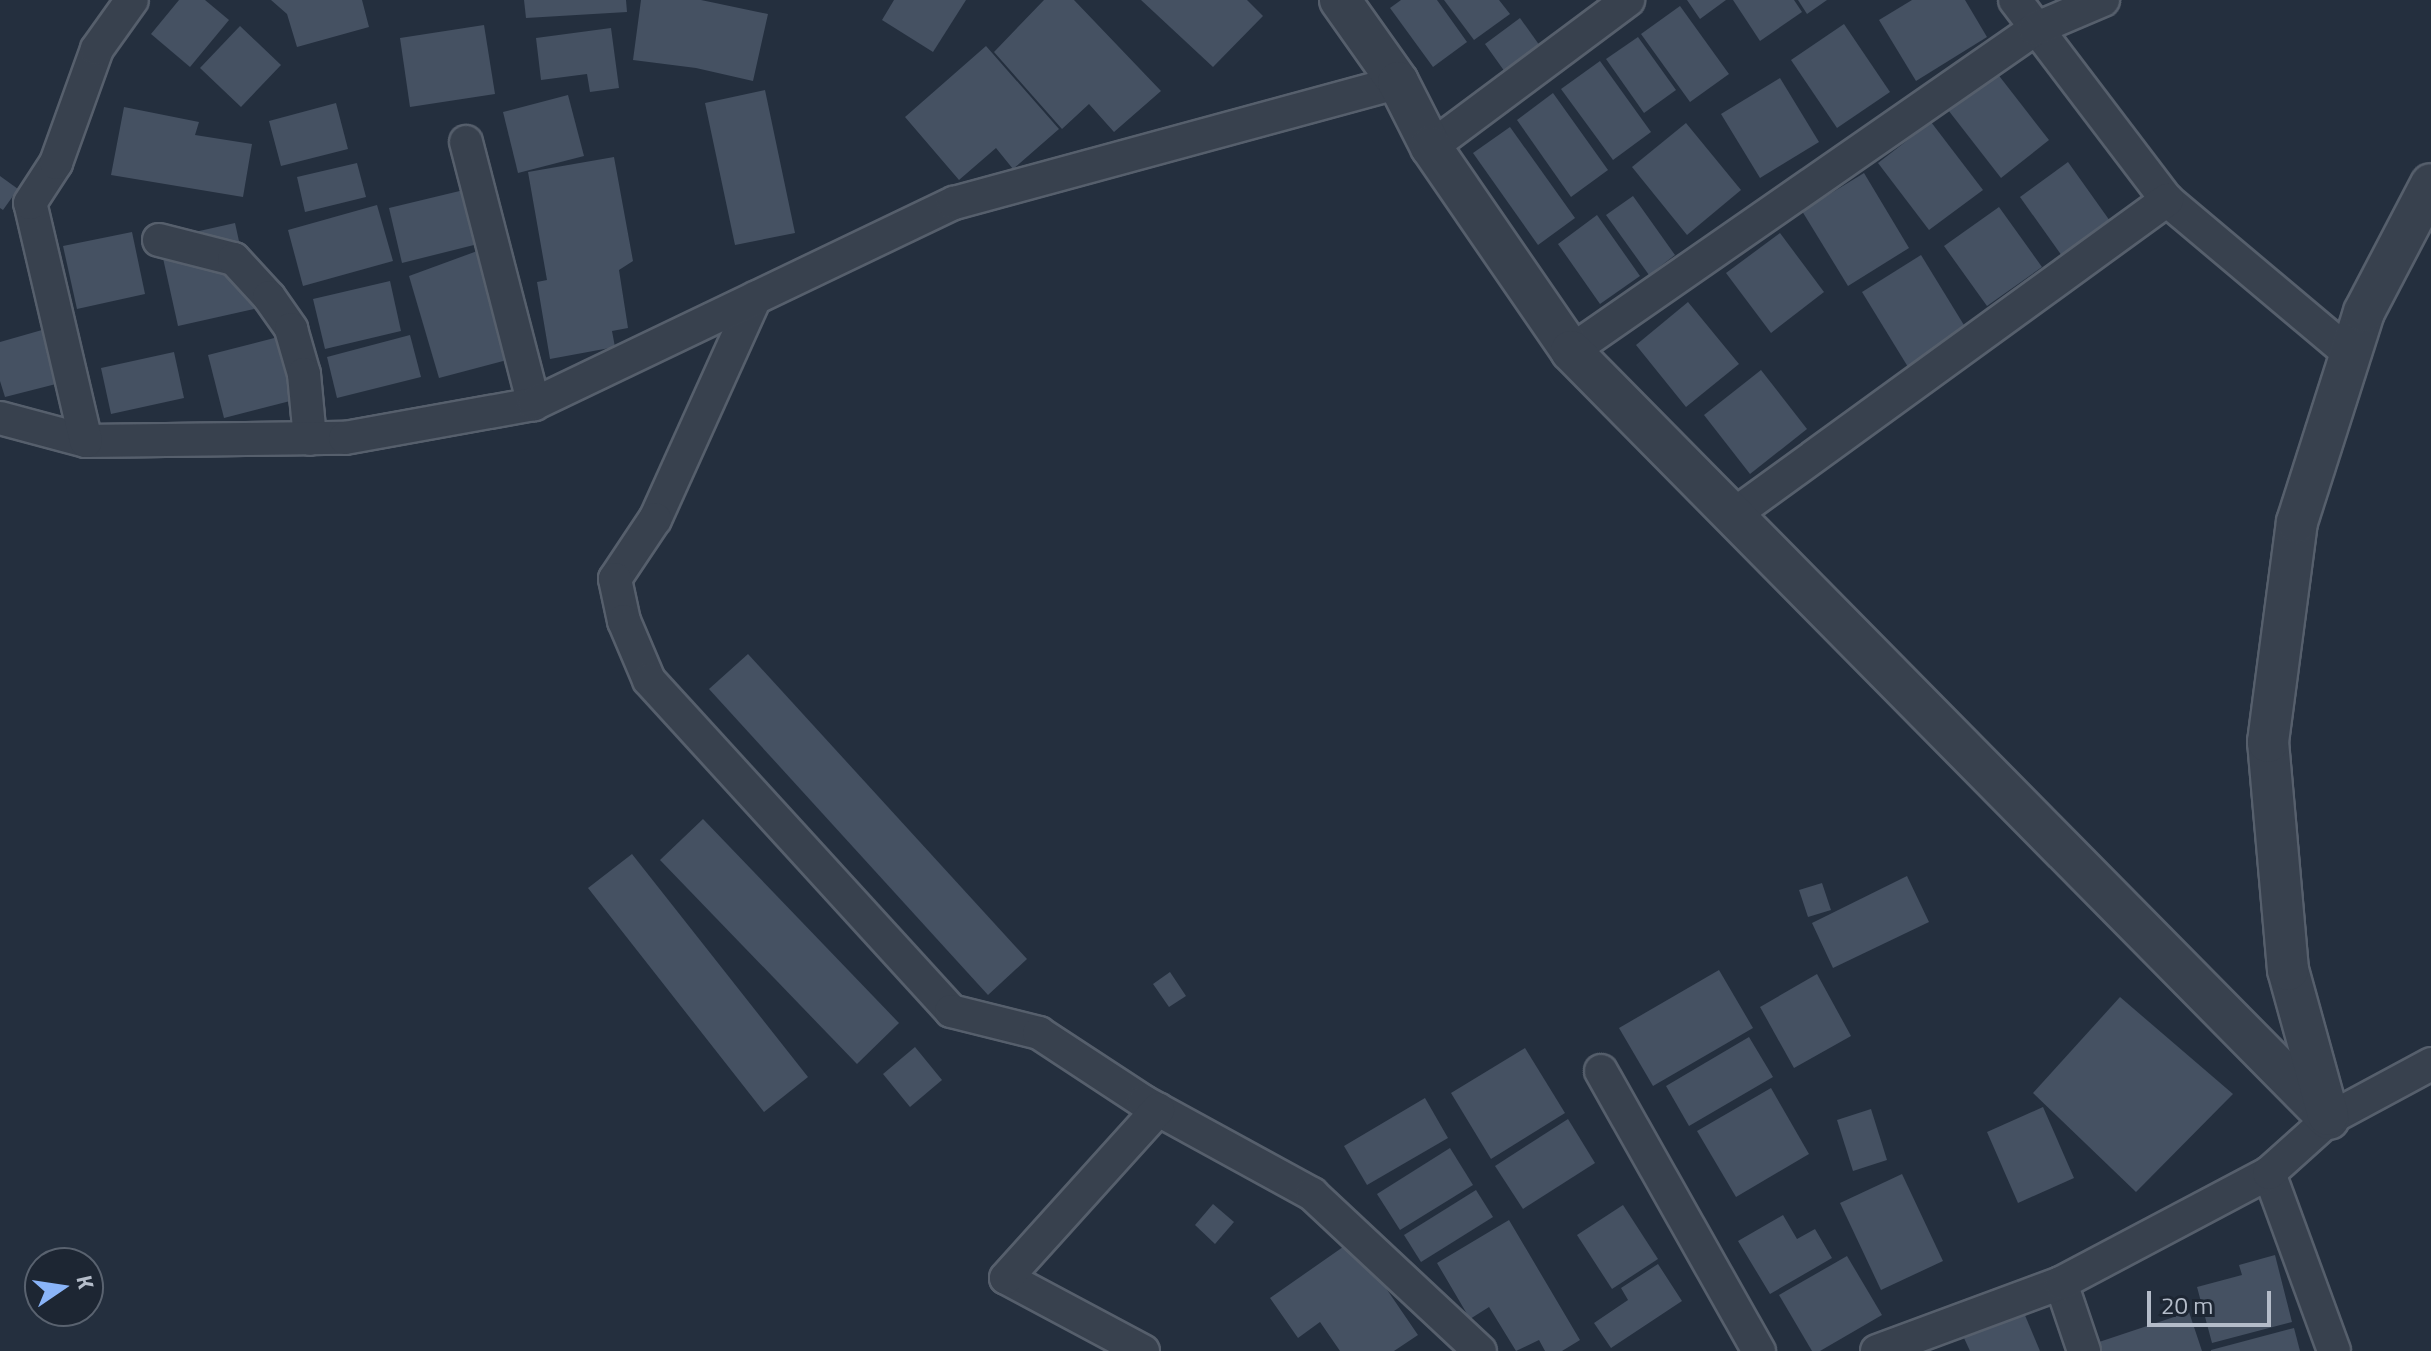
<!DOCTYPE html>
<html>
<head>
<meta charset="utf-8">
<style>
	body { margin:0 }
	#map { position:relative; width:2431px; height:1351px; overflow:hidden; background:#242f3e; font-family:"Titillium Web",sans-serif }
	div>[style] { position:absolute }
	.building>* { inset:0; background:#455162 }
	.roads { filter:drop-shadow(2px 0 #565f6c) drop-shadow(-2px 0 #565f6c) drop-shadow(0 2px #565f6c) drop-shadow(0 -2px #565f6c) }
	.minor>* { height:32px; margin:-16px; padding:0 16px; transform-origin:16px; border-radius:16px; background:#38414e }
	.tertiary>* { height:40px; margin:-20px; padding:0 20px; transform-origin:20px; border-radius:20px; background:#38414e }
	span { translate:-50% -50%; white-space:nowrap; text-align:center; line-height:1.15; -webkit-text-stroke:7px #1d2633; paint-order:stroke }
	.north { position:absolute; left:24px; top:1247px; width:80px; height:80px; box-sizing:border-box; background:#1d2633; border:2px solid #59626f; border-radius:50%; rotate:77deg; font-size:22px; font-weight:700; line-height:32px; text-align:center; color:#b4bcc9 }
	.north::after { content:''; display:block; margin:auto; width:28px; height:36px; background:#8ab4f8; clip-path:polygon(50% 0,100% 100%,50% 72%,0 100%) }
	.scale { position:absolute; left:2147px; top:1291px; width:124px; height:36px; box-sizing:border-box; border:4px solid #b4bcc9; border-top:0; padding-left:10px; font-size:24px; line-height:28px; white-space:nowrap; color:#b4bcc9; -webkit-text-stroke:6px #1d2633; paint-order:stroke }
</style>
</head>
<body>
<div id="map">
	<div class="building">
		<div style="clip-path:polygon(179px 0,205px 0,229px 20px,190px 67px,151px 34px)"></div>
		<div style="clip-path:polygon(271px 0,362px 0,369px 27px,297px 47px,287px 14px)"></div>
		<div style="clip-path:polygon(524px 0,626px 0,627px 12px,526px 18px)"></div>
		<div style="clip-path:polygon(641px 0,701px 0,768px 14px,753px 81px,696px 68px,633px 60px)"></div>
		<div style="clip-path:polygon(894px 0,966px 0,933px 52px,882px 20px)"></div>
		<div style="clip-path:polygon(1044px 0,1074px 0,1161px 91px,1114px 132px,1089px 104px,1062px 129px,994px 52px)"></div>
		<div style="clip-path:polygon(1141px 0,1247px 0,1263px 16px,1213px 67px)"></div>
		<div style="clip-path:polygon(1401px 0,1437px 0,1467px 42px,1433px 67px,1390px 8px)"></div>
		<div style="clip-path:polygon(1444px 0,1499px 0,1510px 14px,1474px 40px)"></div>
		<div style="clip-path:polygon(1687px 0,1726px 0,1700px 19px)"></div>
		<div style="clip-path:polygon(1733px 0,1794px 0,1802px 12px,1760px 41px)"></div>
		<div style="clip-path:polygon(1798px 0,1827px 0,1807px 14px)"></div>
		<div style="clip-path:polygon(1912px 0,1965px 0,1987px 37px,1916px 81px,1879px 20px)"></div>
		<div style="clip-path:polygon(1680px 6px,1729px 74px,1690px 102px,1641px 34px)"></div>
		<div style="clip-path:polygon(1520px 18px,1540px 46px,1505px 72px,1485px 44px)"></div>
		<div style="clip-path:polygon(1844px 24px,1890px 92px,1837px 128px,1791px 60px)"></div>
		<div style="clip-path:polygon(484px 25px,495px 94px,410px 107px,400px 38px)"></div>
		<div style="clip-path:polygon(240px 26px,281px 65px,241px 107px,200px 68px)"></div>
		<div style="clip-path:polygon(611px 28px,619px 88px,590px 92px,587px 74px,541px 80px,536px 38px)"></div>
		<div style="clip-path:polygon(1638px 37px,1676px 90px,1644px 113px,1606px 59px)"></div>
		<div style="clip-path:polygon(986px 46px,1059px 129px,1013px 169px,996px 148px,959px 180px,905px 117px)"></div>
		<div style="clip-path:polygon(1600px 61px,1651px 132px,1613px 160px,1561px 89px)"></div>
		<div style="clip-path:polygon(1993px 68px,2049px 140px,2001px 178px,1945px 106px)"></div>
		<div style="clip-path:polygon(1780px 78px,1819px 142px,1760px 178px,1721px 114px)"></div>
		<div style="clip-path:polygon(765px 90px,795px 233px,735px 245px,705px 103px)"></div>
		<div style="clip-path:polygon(1553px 93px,1608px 170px,1571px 197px,1517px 120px)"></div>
		<div style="clip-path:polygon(568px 95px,584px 156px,518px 173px,503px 112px)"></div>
		<div style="clip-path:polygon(336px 103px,348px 149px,281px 166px,269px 121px)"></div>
		<div style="clip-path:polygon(124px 107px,199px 122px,195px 135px,252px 144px,243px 197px,111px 175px)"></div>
		<div style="clip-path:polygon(1931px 122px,1983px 190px,1929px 230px,1878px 163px)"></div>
		<div style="clip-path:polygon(1686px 123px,1741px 190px,1687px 235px,1632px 167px)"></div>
		<div style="clip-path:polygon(1510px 127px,1575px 218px,1538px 245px,1473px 153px)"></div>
		<div style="clip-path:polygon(614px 157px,633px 261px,619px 270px,628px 328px,612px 331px,615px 347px,550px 359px,537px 282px,547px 280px,528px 172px)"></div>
		<div style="clip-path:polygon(2068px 162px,2110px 221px,2062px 256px,2020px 197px)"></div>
		<div style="clip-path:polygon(357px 163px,366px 197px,305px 212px,297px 177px)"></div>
		<div style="clip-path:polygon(1864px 173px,1909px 248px,1848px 286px,1802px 211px)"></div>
		<div style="clip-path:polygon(0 176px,18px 189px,3px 210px,0 208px)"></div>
		<div style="clip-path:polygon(468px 189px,482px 243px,402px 263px,389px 208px)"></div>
		<div style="clip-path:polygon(1633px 196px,1675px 255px,1649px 275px,1606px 215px)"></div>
		<div style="clip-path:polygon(377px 205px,393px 261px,303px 286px,288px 230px)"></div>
		<div style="clip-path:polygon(1999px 207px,2042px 267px,1987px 306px,1944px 246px)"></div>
		<div style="clip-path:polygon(1597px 215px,1640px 276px,1600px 304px,1558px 244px)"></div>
		<div style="clip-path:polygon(235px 223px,254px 309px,178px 326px,159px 240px)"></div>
		<div style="clip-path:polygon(132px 232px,145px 294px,77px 309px,63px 246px)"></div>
		<div style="clip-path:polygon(1780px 233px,1824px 292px,1771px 333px,1726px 273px)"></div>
		<div style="clip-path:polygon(480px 250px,507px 360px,439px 378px,409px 276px)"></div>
		<div style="clip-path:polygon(1921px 255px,1967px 330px,1908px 367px,1862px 292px)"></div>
		<div style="clip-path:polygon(390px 281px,401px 331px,325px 349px,313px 299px)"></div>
		<div style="clip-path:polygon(1688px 302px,1739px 364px,1686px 407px,1636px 345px)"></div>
		<div style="clip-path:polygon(42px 330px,56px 384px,5px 397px,0 381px,0 342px)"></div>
		<div style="clip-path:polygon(410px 335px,421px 377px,337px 398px,327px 357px)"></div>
		<div style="clip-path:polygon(282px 336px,298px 399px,224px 418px,208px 355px)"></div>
		<div style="clip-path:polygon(174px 352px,184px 398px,111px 414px,101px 368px)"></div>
		<div style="clip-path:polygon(1761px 370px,1807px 429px,1750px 474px,1704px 415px)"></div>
		<div style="clip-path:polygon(748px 654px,1027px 959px,988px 995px,709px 689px)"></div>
		<div style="clip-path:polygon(703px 819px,899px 1023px,857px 1064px,660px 860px)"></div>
		<div style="clip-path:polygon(632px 854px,808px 1077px,764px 1112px,588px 888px)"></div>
		<div style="clip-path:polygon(1907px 876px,1929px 922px,1833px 968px,1812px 923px)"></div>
		<div style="clip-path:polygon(1822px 883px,1831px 910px,1808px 917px,1799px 890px)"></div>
		<div style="clip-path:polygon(1719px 970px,1753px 1028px,1653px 1086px,1619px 1028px)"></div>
		<div style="clip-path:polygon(1170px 972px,1186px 996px,1169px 1007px,1153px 984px)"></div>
		<div style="clip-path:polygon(1817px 974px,1851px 1036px,1794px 1068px,1760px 1007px)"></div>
		<div style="clip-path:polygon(2120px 997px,2233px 1094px,2136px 1192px,2033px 1093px)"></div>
		<div style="clip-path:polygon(1749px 1037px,1773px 1077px,1689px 1126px,1666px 1086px)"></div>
		<div style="clip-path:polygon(915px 1047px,942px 1080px,910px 1107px,883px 1074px)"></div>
		<div style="clip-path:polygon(1525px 1048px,1565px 1113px,1491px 1159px,1451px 1093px)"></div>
		<div style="clip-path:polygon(1771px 1088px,1809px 1154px,1736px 1197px,1697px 1131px)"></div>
		<div style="clip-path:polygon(1425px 1098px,1448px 1138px,1367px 1185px,1344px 1146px)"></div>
		<div style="clip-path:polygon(2043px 1107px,2074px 1178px,2018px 1203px,1987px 1132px)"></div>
		<div style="clip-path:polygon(1871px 1109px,1887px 1160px,1853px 1171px,1837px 1120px)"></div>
		<div style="clip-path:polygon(1568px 1119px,1595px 1163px,1523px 1209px,1495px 1166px)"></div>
		<div style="clip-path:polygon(1450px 1148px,1473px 1185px,1400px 1230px,1377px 1194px)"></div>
		<div style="clip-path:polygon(1902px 1174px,1943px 1261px,1881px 1290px,1840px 1203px)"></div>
		<div style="clip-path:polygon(1476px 1190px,1493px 1217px,1421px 1262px,1404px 1235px)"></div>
		<div style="clip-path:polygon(1213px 1204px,1234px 1222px,1215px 1244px,1195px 1225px)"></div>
		<div style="clip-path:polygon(1623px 1205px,1658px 1259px,1612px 1289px,1577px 1235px)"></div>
		<div style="clip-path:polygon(1783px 1215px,1797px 1239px,1815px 1229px,1832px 1258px,1770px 1294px,1738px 1241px)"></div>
		<div style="clip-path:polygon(1509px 1220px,1580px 1340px,1562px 1351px,1545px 1351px,1539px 1340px,1516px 1351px,1489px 1307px,1470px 1319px,1437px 1263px)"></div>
		<div style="clip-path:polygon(1353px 1240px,1418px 1335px,1394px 1351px,1340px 1351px,1320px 1322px,1298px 1338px,1270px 1298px)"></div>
		<div style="clip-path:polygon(2275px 1255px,2292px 1322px,2212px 1343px,2197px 1287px,2242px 1275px,2239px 1265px)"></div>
		<div style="clip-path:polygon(1847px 1256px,1882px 1315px,1820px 1351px,1812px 1351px,1779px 1295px)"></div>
		<div style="clip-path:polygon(1658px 1264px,1682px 1301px,1611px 1348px,1594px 1323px,1628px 1300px,1621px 1288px)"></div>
		<div style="clip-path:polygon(2189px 1312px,2202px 1351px,2102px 1351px,2099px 1342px)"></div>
		<div style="clip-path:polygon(2024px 1313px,2040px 1351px,1970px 1351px,1964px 1338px)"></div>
		<div style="clip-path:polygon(2294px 1328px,2300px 1351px,2211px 1351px,2211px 1350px)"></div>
	</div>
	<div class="roads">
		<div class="minor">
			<div style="left:2015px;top:0;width:251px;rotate:52.8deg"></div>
			<div style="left:2167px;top:200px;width:241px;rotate:40.1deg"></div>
			<div style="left:466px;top:142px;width:271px;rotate:75.5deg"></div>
			<div style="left:1431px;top:147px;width:246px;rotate:-36.7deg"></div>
			<div style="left:159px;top:240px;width:77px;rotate:14.2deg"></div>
			<div style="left:234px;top:259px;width:52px;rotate:47.4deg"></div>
			<div style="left:269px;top:297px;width:39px;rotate:55deg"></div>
			<div style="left:291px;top:329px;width:47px;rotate:73.9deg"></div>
			<div style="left:304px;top:374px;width:65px;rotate:84.7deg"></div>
			<div style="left:755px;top:298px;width:243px;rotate:114.3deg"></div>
			<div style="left:655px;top:519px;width:72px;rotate:123.7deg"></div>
			<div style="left:615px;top:579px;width:43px;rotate:77.9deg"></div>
			<div style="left:624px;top:621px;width:64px;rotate:67deg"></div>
			<div style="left:649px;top:680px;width:448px;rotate:47.6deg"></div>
			<div style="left:951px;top:1011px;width:91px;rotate:14deg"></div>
			<div style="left:1039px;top:1033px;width:126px;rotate:33.3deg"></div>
			<div style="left:1144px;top:1102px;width:192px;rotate:28.7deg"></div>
			<div style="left:1312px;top:1194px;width:230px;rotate:43.1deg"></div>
			<div style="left:1571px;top:351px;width:565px;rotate:-34.76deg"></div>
			<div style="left:2035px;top:29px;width:74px;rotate:-23.1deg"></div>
			<div style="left:0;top:418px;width:89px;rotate:15deg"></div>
			<div style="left:86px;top:441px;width:259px;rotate:-0.7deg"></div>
			<div style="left:345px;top:438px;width:192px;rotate:-10.2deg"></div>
			<div style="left:534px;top:404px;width:466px;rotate:-25.6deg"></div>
			<div style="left:954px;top:203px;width:460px;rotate:-15.2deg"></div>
			<div style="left:86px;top:441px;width:244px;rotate:-103.2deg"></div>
			<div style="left:30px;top:203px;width:48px;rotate:-57deg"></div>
			<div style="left:56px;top:163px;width:121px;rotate:-70.2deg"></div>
			<div style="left:97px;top:49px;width:60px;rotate:-54.5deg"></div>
			<div style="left:1732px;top:516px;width:538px;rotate:-36deg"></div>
			<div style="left:1601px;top:1071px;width:322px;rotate:60.6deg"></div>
			<div style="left:2269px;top:1173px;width:189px;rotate:69.9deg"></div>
			<div style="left:2061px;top:1283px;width:72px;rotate:71.3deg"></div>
			<div style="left:1143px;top:1351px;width:155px;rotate:-151.9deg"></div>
			<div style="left:1006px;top:1278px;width:227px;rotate:-47.9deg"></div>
			<div style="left:1877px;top:1351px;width:196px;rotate:-20.3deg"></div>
			<div style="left:2061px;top:1283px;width:235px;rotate:-27.9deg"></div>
			<div style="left:2269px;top:1173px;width:81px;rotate:-42deg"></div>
			<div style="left:2329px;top:1119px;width:116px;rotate:-28.3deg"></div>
		</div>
		<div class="tertiary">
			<div style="left:1340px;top:0;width:100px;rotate:54.7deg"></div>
			<div style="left:1398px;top:82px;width:73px;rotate:63.1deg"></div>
			<div style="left:1431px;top:147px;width:247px;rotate:55.5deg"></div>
			<div style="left:1571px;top:351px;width:1079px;rotate:45.38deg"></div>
			<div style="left:2328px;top:1115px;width:150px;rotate:-105.4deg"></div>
			<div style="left:2288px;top:970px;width:229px;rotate:-95deg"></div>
			<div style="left:2268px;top:742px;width:222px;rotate:-82.5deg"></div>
			<div style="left:2297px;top:522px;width:220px;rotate:-72.3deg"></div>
			<div style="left:2364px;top:312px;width:144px;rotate:-62.4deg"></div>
		</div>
	</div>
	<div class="north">K</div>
	<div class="scale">20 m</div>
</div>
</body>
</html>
